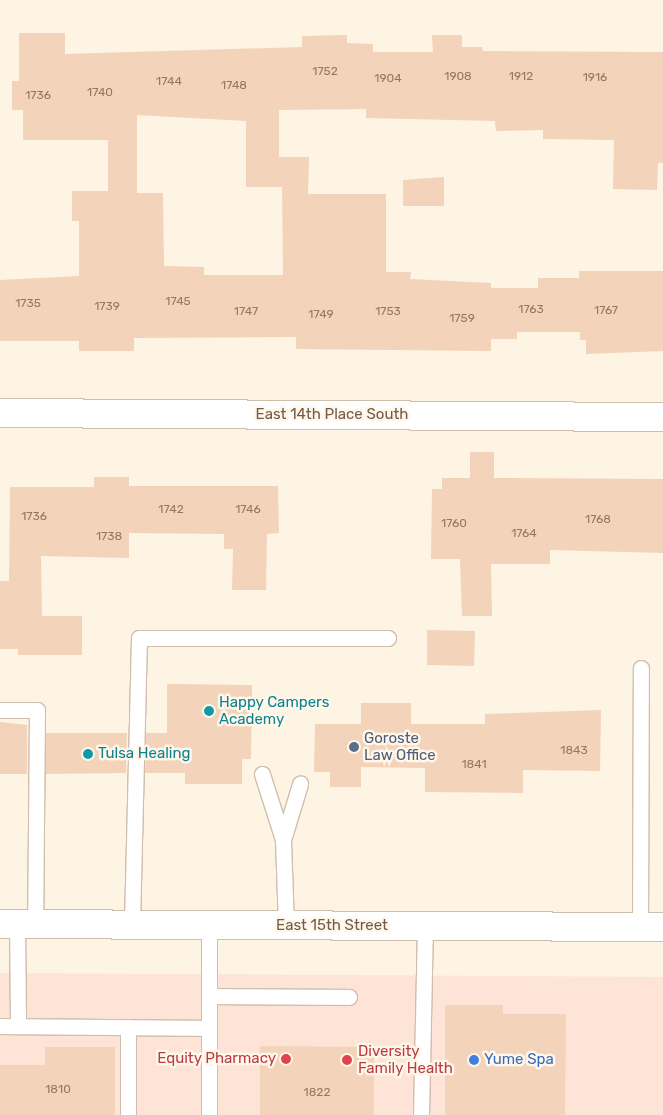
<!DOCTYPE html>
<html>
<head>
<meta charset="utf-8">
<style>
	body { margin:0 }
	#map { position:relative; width:663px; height:1115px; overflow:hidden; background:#fdf4e3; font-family:Rubik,sans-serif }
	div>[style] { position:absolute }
	.commercial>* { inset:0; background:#fde4d7 }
	.building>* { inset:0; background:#f3d3ba }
	.roads { filter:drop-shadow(1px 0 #d0bead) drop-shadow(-1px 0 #d0bead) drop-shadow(0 1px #d0bead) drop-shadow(0 -1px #d0bead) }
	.lane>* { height:15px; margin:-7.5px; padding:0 7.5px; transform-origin:7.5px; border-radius:7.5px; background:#fff }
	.street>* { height:28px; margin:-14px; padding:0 14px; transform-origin:14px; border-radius:14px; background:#fff }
	.secondary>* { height:28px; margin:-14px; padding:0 14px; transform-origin:14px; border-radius:14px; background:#fff }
	.dots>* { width:14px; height:14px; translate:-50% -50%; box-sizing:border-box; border:2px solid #fff7ea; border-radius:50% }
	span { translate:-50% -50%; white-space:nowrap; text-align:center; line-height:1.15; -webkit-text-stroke:5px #fff7ea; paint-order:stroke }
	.number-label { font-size:12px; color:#947865 }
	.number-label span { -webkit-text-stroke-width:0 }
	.street-label { font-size:15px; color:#755a49 }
	.culture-label { font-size:15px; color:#0d838f }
	.left { translate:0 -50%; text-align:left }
	.service-label { font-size:15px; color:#4e5e75 }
	.health-label { font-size:15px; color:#be3a42 }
	.right { translate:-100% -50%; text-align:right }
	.shop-label { font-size:15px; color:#366cbe }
</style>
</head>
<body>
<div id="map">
	<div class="commercial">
		<div style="clip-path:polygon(0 973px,663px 977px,663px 1115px,0 1115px)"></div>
	</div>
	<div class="building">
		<div style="clip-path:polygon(evenodd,19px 33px,65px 33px,65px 54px,302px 47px,302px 36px,347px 35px,347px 43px,373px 44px,373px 52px,433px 52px,432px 35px,462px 35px,462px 47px,482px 47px,483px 51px,663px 52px,663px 163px,658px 163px,657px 190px,613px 189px,614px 140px,543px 139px,543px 130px,496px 131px,495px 121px,366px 118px,366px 109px,279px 110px,279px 157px,309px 157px,308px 194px,386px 194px,386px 272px,411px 272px,410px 279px,491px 283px,491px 288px,538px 288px,538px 278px,579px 278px,579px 271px,663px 271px,663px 351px,586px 354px,586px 340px,580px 340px,580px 332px,517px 332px,517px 339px,491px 339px,491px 351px,296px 349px,296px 337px,134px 338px,134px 351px,79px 351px,79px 341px,0 341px,0 280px,79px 276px,79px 221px,72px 221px,72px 191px,108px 191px,108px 140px,23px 140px,23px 110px,12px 110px,12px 81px,19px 81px,19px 33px,137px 115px,246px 121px,246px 187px,282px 187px,283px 275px,204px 275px,204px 267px,164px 266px,163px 193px,137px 193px,137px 115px)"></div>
		<div style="clip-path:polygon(444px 177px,444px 206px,403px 206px,403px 180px)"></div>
		<div style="clip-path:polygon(470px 452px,494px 452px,494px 478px,663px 479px,663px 553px,550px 550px,550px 564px,491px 564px,492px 616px,462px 616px,460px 559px,431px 559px,432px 489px,442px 489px,442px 478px,470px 478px)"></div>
		<div style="clip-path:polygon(94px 477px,129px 477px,129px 486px,278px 486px,279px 533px,267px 534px,266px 590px,232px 590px,233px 549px,224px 549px,224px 534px,129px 533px,129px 558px,41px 556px,42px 616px,82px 616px,82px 655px,18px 655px,18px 649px,0 649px,0 581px,9px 581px,10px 487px,94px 487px)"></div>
		<div style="clip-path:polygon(427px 630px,475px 631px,474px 666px,427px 665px)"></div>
		<div style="clip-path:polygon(167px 684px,252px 685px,251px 759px,242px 759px,242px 784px,185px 784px,185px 773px,145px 773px,146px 733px,167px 733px)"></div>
		<div style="clip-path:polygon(361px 703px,411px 703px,411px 724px,485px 724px,485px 714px,601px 710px,600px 771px,523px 770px,523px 793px,425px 792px,425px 768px,361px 767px,361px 787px,330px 787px,330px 772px,314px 772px,315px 724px,361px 724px)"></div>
		<div style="clip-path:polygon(0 722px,27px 725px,27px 774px,0 774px)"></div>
		<div style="clip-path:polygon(46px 733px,127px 733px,126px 773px,46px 774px)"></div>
		<div style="clip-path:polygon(445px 1005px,503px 1005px,503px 1014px,566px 1014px,565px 1115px,445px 1115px)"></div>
		<div style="clip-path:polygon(260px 1046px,374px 1047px,374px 1115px,260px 1115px)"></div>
		<div style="clip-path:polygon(45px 1047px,115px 1047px,115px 1115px,0 1115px,0 1065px,45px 1065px)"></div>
	</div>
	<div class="roads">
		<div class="lane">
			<div style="left:0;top:710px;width:37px"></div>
			<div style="left:37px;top:710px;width:214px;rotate:90.5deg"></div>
			<div style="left:262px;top:774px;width:69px;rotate:72.3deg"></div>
			<div style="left:17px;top:924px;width:102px;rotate:89.4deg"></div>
			<div style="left:132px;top:924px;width:286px;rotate:-88.6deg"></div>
			<div style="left:139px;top:638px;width:249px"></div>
			<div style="left:209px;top:925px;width:190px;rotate:90deg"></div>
			<div style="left:286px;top:926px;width:86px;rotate:-92deg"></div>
			<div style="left:283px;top:840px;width:59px;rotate:-73.1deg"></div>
			<div style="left:640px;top:927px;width:259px;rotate:-89.8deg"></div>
			<div style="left:209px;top:996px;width:140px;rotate:0.4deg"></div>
			<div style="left:0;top:1026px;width:209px;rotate:0.5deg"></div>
			<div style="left:128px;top:1027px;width:88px;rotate:90deg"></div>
			<div style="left:421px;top:1115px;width:189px;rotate:-88.8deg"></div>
		</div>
		<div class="street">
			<div style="left:0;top:413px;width:663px;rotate:0.35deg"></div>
		</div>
		<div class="secondary">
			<div style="left:0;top:924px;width:663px;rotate:0.26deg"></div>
		</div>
	</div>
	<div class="dots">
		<div style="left:209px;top:711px;background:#0f9aa8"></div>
		<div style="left:354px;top:747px;background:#5c6f8a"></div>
		<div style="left:88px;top:754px;background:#0f9aa8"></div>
		<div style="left:286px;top:1059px;background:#e0444e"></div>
		<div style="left:347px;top:1060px;background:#e0444e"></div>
		<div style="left:474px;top:1060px;background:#3f7fe0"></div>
	</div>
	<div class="number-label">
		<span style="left:325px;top:72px">1752</span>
		<span style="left:458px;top:77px">1908</span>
		<span style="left:521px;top:77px">1912</span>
		<span style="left:595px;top:78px">1916</span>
		<span style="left:388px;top:79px">1904</span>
		<span style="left:169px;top:82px">1744</span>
		<span style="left:234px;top:86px">1748</span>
		<span style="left:100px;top:93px">1740</span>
		<span style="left:38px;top:96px">1736</span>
		<span style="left:178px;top:302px">1745</span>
		<span style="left:28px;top:304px">1735</span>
		<span style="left:107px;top:307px">1739</span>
		<span style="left:531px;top:310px">1763</span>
		<span style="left:606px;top:311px">1767</span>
		<span style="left:246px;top:312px">1747</span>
		<span style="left:388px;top:312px">1753</span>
		<span style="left:321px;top:315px">1749</span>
		<span style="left:462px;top:319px">1759</span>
		<span style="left:171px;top:510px">1742</span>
		<span style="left:248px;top:510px">1746</span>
		<span style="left:34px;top:517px">1736</span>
		<span style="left:598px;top:520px">1768</span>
		<span style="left:454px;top:524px">1760</span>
		<span style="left:524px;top:534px">1764</span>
		<span style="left:109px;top:537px">1738</span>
		<span style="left:574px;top:751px">1843</span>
		<span style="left:474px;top:765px">1841</span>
		<span style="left:58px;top:1090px">1810</span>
		<span style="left:317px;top:1093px">1822</span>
	</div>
	<div class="street-label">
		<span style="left:332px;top:415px">East 14th Place South</span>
		<span style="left:332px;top:926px">East 15th Street</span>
	</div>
	<div class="culture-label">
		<span class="left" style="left:219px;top:711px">Happy Campers<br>Academy</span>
		<span class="left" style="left:98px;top:754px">Tulsa Healing</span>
	</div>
	<div class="service-label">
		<span class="left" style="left:364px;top:747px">Goroste<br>Law Office</span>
	</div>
	<div class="health-label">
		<span class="left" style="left:358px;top:1060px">Diversity<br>Family Health</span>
		<span class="right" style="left:276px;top:1059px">Equity Pharmacy</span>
	</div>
	<div class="shop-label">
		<span class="left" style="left:484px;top:1060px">Yume Spa</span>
	</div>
</div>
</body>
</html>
